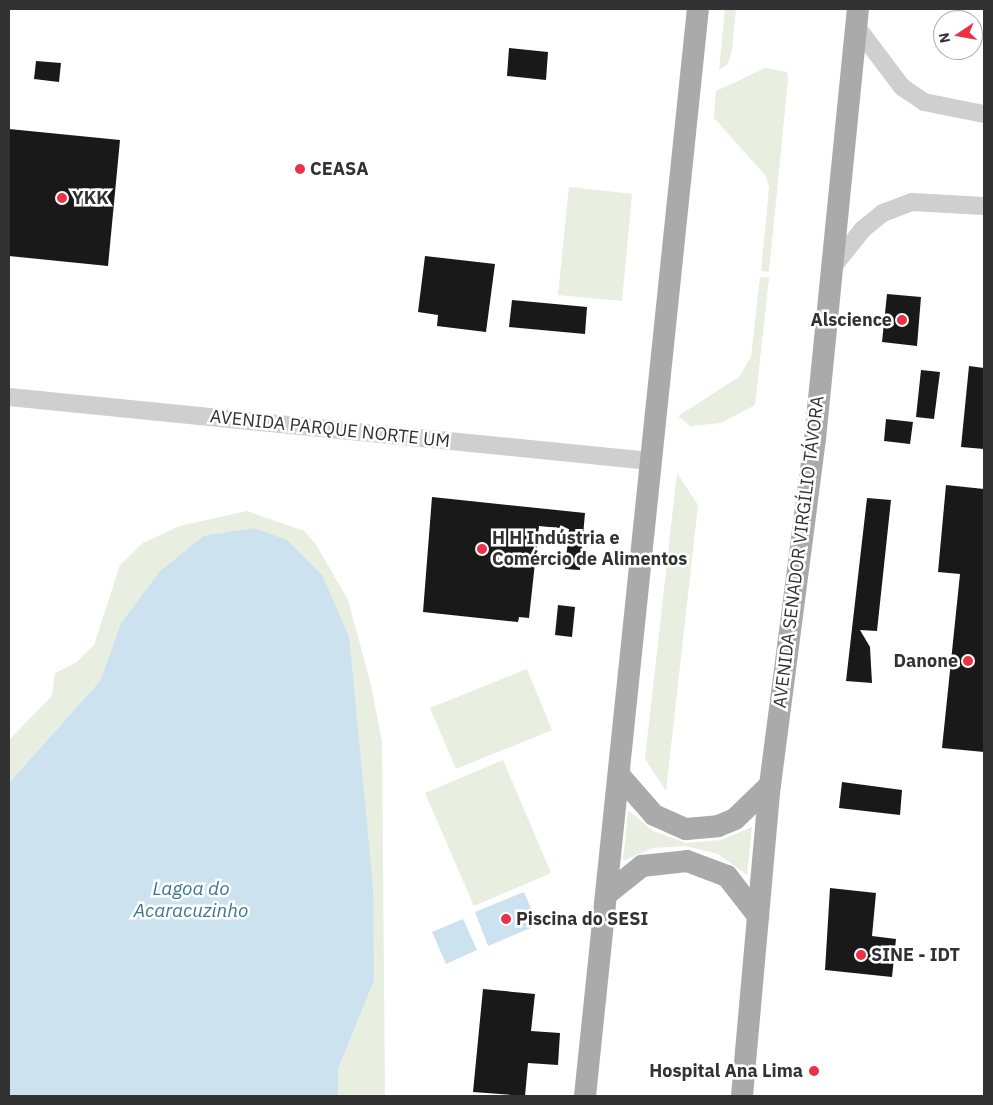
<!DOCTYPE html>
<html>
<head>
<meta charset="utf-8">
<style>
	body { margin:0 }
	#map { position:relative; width:993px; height:1105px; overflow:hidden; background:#fff; font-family:"IBM Plex Sans",sans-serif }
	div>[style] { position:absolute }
	.green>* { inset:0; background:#e8eee0 }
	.water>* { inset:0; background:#cce2ee }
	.building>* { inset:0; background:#191919 }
	.minor>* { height:18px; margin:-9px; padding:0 9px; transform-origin:9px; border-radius:9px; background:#cfcfcf }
	.major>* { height:22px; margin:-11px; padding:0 11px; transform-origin:11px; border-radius:11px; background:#aaa }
	.dots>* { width:14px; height:14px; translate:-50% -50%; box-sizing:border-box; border:2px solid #fff; border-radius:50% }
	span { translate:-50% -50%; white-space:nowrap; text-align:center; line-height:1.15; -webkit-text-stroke:5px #fff; paint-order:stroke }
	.poi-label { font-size:18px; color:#323232; font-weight:700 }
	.left { translate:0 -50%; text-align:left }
	.right { translate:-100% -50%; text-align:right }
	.street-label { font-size:18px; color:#323232 }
	.water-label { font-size:19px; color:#3b7798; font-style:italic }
	.frame { position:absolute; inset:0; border:10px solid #323232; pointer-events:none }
	.north { position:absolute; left:933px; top:10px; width:50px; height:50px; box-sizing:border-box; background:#fff; border:1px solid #adadad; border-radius:50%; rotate:258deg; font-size:14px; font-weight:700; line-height:20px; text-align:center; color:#323232 }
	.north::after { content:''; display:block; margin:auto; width:18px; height:22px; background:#eb3145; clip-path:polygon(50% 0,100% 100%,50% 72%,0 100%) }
</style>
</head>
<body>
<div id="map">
	<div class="green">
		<div style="clip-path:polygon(725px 9px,736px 9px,732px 50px,728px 64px,719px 70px)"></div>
		<div style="clip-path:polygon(765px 68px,787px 72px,788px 80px,769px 272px,761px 271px,769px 188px,766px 176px,714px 118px,716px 91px)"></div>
		<div style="clip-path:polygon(569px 187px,632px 194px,622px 301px,558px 295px)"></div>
		<div style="clip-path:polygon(760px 277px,769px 278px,755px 405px,721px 423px,690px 426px,678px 416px,739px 377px,751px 357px)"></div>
		<div style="clip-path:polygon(677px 473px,698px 505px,666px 791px,645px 759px)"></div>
		<div style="clip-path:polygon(247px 511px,304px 531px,315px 543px,348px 600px,371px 685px,382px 742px,385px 1096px,338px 1096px,338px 1069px,374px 981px,203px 536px,159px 572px,121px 623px,100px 681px,9px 783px,9px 740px,52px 696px,55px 673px,77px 662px,94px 645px,120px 565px,143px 543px,180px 526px)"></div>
		<div style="clip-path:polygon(527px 669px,552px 730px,456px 769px,430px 708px)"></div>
		<div style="clip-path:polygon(503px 760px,551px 873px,474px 906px,425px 793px)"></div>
		<div style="clip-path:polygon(628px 810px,653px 831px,686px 843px,721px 840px,752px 827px,747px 875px,718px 854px,685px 846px,653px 848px,623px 861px)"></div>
	</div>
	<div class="water">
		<div style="clip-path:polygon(254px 528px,287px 540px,322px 575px,349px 636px,373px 887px,374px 981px,338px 1069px,338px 1096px,9px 1096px,9px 783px,100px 681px,121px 623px,159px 572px,203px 536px)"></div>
		<div style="clip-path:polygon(524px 892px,538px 925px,488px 946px,475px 912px)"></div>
		<div style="clip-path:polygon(463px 919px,477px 950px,446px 964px,432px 932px)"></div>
	</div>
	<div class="building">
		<div style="clip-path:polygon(509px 48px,548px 52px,546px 80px,507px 76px)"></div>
		<div style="clip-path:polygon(36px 61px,61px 63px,59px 82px,34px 79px)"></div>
		<div style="clip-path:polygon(9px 129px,120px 140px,108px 266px,9px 256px)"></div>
		<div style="clip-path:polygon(425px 256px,495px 264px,486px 332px,437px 326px,438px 315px,418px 312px)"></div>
		<div style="clip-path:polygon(887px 294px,921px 297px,917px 346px,882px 342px)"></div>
		<div style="clip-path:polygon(512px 300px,587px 307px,585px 334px,509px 327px)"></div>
		<div style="clip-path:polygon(969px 366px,984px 368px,984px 449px,961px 447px)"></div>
		<div style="clip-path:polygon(921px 370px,940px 372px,934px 419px,916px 417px)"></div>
		<div style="clip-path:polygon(886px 419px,913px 422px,910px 444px,884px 441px)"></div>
		<div style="clip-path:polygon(946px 485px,984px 489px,984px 752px,942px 748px,960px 574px,938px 572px)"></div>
		<div style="clip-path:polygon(432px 497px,585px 513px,580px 570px,565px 569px,569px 529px,539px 526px,529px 618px,519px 617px,518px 622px,423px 612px)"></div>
		<div style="clip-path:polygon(867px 498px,891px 500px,877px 631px,860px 630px,870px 647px,872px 683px,846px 681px)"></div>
		<div style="clip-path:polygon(558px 605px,575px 607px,572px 637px,555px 635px)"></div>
		<div style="clip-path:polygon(842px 782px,902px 790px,900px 815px,839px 808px)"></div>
		<div style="clip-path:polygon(830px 888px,876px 893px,872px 936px,896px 939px,892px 977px,825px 970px)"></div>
		<div style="clip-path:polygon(483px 989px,535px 994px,531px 1031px,560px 1033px,558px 1065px,528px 1063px,525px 1096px,473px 1092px)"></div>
	</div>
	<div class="minor">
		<div style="left:856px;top:26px;width:76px;rotate:53deg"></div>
		<div style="left:902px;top:87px;width:27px;rotate:34deg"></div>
		<div style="left:924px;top:102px;width:61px;rotate:11.3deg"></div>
		<div style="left:832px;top:268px;width:50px;rotate:-51.5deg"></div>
		<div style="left:863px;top:229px;width:26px;rotate:-39deg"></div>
		<div style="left:883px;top:213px;width:31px;rotate:-21deg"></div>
		<div style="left:912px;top:202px;width:72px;rotate:3.2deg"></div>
		<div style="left:9px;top:397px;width:644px;rotate:5.7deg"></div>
	</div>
	<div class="major">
		<div style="left:619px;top:775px;width:53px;rotate:48.8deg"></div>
		<div style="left:654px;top:815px;width:35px;rotate:24deg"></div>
		<div style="left:686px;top:829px;width:32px;rotate:-5deg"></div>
		<div style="left:718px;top:826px;width:18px;rotate:-22deg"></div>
		<div style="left:735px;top:819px;width:49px;rotate:-44.2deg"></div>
		<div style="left:607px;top:894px;width:45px;rotate:-38.7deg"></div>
		<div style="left:642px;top:866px;width:45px;rotate:-6.3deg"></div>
		<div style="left:687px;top:861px;width:43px;rotate:20.6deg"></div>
		<div style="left:727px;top:876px;width:51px;rotate:52.2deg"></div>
		<div style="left:585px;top:1096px;width:1093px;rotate:-84.07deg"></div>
		<div style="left:742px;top:1096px;width:312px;rotate:-84.9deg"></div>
		<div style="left:770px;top:785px;width:349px;rotate:-82.6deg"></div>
		<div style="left:815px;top:439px;width:432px;rotate:-84.3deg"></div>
	</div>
	<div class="dots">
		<div style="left:300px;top:169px;background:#eb3145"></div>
		<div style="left:62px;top:198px;background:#eb3145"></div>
		<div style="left:902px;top:320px;background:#eb3145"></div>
		<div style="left:482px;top:549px;background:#eb3145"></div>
		<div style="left:968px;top:661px;background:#eb3145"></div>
		<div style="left:506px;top:919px;background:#eb3145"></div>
		<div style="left:861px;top:955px;background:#eb3145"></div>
		<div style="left:814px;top:1071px;background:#eb3145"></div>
	</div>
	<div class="poi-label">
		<span class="left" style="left:310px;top:169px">CEASA</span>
		<span class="left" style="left:72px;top:198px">YKK</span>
		<span class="right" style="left:892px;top:320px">Alscience</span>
		<span class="left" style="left:492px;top:549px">H H Indústria e<br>Comércio de Alimentos</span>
		<span class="right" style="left:958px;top:661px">Danone</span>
		<span class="left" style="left:516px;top:919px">Piscina do SESI</span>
		<span class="left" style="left:871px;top:955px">SINE - IDT</span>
		<span class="right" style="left:803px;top:1071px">Hospital Ana Lima</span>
	</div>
	<div class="street-label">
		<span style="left:330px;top:429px;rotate:6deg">AVENIDA PARQUE NORTE UM</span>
		<span style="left:799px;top:552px;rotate:-83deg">AVENIDA SENADOR VIRGÍLIO TÁVORA</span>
	</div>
	<div class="water-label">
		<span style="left:191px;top:900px">Lagoa do<br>Acaracuzinho</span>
	</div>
	<div class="frame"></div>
	<div class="north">N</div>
</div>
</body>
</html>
